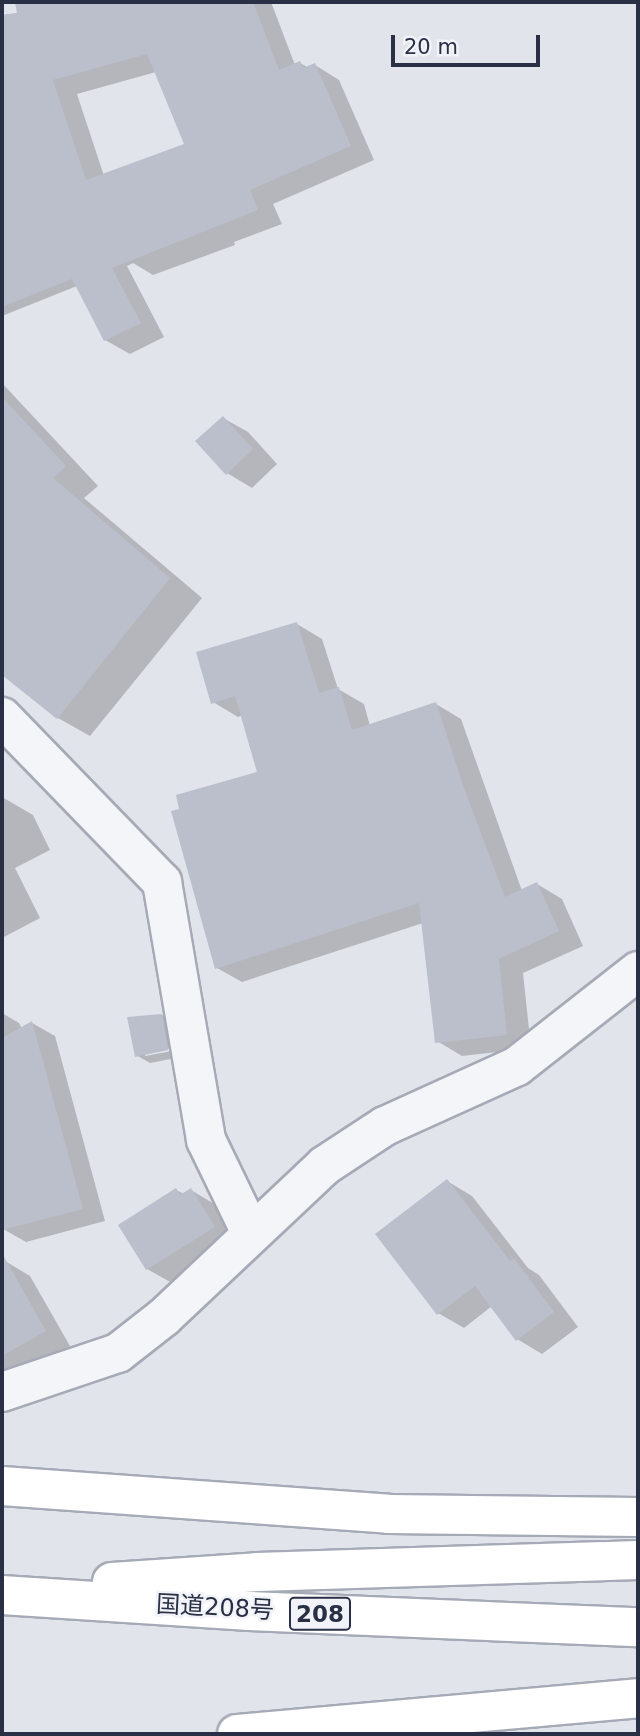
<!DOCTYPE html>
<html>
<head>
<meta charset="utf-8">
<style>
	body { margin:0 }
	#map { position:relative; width:640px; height:1736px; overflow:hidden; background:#e1e4eb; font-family:"DejaVu Sans","Noto Sans JP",sans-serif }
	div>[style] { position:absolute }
	.shadow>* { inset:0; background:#0003 }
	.building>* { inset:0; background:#bbbfcb }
	.roads { filter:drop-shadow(2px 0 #a6aab6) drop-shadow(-2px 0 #a6aab6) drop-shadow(0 2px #a6aab6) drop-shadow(0 -2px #a6aab6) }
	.minor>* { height:38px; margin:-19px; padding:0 19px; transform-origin:19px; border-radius:19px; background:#f4f5f9 }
	.trunk>* { height:38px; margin:-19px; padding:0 19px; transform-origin:19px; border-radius:19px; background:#fff }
	span { translate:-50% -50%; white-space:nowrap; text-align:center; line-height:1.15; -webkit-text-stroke:5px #f1f3f8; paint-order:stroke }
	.shield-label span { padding:2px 5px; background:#f1f3f8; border:2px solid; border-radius:5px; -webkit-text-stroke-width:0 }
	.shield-label { font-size:23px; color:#292f44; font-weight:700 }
	.street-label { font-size:24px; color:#292f44 }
	.frame { position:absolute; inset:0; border:4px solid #292f44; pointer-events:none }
	.scale { position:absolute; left:391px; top:35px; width:149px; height:32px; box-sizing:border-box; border:4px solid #292f44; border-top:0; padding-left:9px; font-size:21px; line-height:24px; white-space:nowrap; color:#292f44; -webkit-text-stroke:5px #f1f3f8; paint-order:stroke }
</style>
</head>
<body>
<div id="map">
	<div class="shadow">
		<div style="clip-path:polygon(evenodd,17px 2px,271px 2px,295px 65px,300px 63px,309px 68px,315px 65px,339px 80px,374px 160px,273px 204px,282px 224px,234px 242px,235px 245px,153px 275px,133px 263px,127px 266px,164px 337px,130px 354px,105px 340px,77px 286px,2px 316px,2px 15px,19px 13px,17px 2px,156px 72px,186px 145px,104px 176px,77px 94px,156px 72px)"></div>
		<div style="clip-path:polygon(2px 383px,98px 486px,84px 498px,202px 598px,90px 736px,58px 718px,2px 673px)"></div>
		<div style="clip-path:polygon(223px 418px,248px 432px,277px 464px,252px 488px,227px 473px)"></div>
		<div style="clip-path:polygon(297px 624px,322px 639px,338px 689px,364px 704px,370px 726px,436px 704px,461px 719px,522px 891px,537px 884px,562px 899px,583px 946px,523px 973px,531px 1048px,462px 1056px,437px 1041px,423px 923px,242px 982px,217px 968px,259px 773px,243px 715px,238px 717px,213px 702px)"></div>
		<div style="clip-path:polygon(2px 797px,33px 815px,50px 850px,15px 868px,40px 918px,2px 938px)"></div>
		<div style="clip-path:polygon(2px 1013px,19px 1023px,22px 1029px,32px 1023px,55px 1036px,105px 1221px,26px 1242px,3px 1229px)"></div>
		<div style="clip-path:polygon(evenodd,162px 1015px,176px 1023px,181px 1057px,150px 1063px,136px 1055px,162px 1015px,177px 1047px,177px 1050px,145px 1056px,145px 1053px,177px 1047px)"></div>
		<div style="clip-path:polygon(447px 1181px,472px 1196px,528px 1268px,539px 1275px,578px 1327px,542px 1354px,517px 1339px,492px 1306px,464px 1328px,438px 1313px)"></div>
		<div style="clip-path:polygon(176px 1190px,184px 1194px,191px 1190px,216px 1205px,239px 1241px,172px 1283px,147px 1269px)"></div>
		<div style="clip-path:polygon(5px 1261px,30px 1276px,70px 1346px,2px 1381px,2px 1263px)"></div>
	</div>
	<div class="building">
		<div style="clip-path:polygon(evenodd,15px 2px,253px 2px,279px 70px,300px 61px,303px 68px,315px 63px,351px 146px,250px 190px,258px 210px,112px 268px,141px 323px,104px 341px,72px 279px,2px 307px,2px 15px,17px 13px,15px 2px,147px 54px,184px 144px,86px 180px,53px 80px,147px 54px)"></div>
		<div style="clip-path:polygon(2px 397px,66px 466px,53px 478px,170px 578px,57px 719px,2px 675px)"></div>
		<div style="clip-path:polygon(223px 416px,253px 449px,226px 475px,195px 441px)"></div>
		<div style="clip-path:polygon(297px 622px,319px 693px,339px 687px,352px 730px,436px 702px,465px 791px,505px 897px,537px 882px,559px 931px,499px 959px,507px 1035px,435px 1043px,419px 903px,215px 969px,171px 811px,179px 809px,176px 795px,257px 772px,235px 696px,211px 704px,196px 652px)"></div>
		<div style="clip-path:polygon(162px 1014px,168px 1050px,135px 1057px,127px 1017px)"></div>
		<div style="clip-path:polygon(32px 1021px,83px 1209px,2px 1230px,2px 1038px)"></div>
		<div style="clip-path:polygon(447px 1179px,510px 1261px,514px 1258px,554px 1312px,516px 1341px,475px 1286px,437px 1315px,375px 1234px)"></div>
		<div style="clip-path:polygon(176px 1188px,180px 1195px,191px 1188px,215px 1227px,146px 1270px,118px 1225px)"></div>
		<div style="clip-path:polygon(2px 1253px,46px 1331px,2px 1356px)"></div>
	</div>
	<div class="roads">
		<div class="minor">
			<div style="left:2px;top:717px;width:230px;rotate:45.9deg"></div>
			<div style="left:162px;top:882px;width:262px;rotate:80.3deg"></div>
			<div style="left:206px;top:1140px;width:103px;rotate:64.2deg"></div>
			<div style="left:2px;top:1392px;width:122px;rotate:-18.6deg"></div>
			<div style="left:118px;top:1353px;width:58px;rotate:-38deg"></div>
			<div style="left:164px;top:1317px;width:220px;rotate:-43.3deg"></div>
			<div style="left:324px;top:1166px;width:73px;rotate:-33.3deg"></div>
			<div style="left:385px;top:1126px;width:145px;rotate:-24.4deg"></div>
			<div style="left:517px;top:1066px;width:154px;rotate:-38.1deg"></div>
		</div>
		<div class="trunk">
			<div style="left:2px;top:1486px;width:388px;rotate:4.1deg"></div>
			<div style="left:389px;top:1514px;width:249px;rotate:0.7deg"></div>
			<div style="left:112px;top:1582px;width:145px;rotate:-3.9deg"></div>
			<div style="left:257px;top:1572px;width:381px;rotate:-1.8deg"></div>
			<div style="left:2px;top:1595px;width:248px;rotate:3.7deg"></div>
			<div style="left:249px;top:1611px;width:389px;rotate:2.4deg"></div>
			<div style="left:237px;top:1734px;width:403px;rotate:-5.1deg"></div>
		</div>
	</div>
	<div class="shield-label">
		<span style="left:320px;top:1614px">208</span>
	</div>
	<div class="street-label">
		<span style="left:215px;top:1608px;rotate:3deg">国道208号</span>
	</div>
	<div class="frame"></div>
	<div class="scale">20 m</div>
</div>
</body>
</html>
